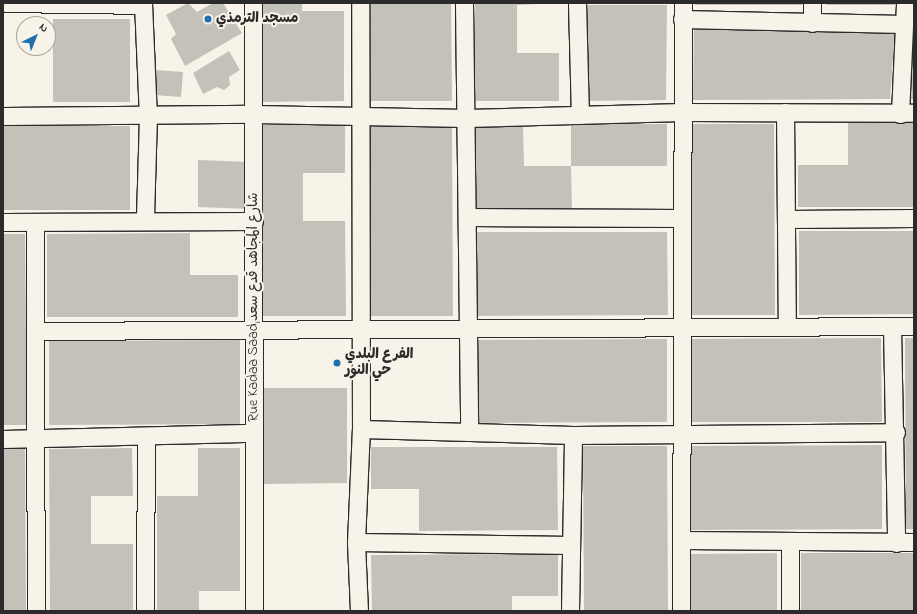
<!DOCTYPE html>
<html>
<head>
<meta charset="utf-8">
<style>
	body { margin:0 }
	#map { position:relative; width:917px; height:614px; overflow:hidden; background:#f7f3e8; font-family:"Indie Flower","Playpen Sans Arabic",sans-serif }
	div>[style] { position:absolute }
	.building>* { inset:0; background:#c4c1b9 }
	.roads { filter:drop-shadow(1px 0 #2b2b2b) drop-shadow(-1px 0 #2b2b2b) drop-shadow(0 1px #2b2b2b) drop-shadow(0 -1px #2b2b2b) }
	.street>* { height:17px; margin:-8.5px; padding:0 8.5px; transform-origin:8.5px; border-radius:8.5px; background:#f7f3e8 }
	.dots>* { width:11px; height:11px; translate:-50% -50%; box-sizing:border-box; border:2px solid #f7f3e8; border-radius:50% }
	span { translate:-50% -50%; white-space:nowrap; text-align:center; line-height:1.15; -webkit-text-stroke:4px #f7f3e8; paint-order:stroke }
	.poi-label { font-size:14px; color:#2b2b2b; font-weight:700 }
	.left { translate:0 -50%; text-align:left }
	.street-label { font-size:14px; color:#2b2b2b }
	.frame { position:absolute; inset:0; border:4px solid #2b2b2b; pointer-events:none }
	.north { position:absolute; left:16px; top:16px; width:40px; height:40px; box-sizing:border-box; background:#f7f3e8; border:1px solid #a5a39c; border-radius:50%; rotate:43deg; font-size:11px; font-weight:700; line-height:16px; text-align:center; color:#2b2b2b }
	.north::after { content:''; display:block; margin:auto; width:14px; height:18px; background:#1f6fb2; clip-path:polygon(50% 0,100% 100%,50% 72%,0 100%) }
</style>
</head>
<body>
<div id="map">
	<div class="building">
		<div style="clip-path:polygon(188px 3px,197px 12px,213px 3px,223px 3px,242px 33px,185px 66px,171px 39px,176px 34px,166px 15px)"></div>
		<div style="clip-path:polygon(260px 3px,302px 3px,302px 11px,344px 11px,344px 101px,261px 102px)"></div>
		<div style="clip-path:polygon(367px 3px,451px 3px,452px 101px,368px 101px)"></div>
		<div style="clip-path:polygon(475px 3px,558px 3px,517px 5px,517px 53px,559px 53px,559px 101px,475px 101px)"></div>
		<div style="clip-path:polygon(695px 3px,802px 3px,802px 5px,695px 5px)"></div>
		<div style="clip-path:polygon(826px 3px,898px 3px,898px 5px,826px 5px)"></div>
		<div style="clip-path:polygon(582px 5px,667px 5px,666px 100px,583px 101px)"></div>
		<div style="clip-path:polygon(53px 19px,130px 19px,130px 102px,53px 102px)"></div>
		<div style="clip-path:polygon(694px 29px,895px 29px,890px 99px,693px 100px)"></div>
		<div style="clip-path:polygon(229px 51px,240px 70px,229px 77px,230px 85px,224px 90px,217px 87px,203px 94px,193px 73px)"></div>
		<div style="clip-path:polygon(913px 54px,914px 99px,909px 99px,911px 89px)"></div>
		<div style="clip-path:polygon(156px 70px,183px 72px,181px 97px,154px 95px)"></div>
		<div style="clip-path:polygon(848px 123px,914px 123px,914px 207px,798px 207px,798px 165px,848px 165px)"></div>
		<div style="clip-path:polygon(571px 124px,667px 124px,667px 166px,571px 166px,572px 208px,476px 208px,476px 125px,523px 125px,524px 166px,571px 166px)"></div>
		<div style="clip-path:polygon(690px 124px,774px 124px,775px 315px,692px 315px)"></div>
		<div style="clip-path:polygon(261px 125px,345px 125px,345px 173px,303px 173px,303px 221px,345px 221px,346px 316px,262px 316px)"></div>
		<div style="clip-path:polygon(368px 125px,452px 125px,453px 316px,369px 316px)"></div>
		<div style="clip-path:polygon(3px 126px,130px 126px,130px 210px,3px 210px)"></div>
		<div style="clip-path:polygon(198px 160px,251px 162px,250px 209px,198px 207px)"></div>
		<div style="clip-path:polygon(799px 231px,914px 231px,914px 314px,799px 315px)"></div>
		<div style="clip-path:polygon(476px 232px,667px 232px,668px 315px,477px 316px)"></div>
		<div style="clip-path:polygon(190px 233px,190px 275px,238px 275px,238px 317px,47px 317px,47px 234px)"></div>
		<div style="clip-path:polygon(3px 234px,25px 234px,27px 425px,3px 425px)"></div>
		<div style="clip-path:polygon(881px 338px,882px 422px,691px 422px,690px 339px)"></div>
		<div style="clip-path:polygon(905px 338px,914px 338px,914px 529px,906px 529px)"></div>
		<div style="clip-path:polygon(667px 339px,667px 422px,476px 423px,476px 340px)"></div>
		<div style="clip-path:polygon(240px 340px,240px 424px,49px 425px,49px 341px)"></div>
		<div style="clip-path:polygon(263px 388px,347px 388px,347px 483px,264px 484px)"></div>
		<div style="clip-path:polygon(882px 445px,882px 529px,691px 530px,691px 446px)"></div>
		<div style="clip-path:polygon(583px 446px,667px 446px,668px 611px,584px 611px)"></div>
		<div style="clip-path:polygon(371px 447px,557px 447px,558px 530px,419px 531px,419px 489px,371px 489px)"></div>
		<div style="clip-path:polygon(132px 448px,133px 496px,91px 496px,91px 544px,133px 544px,133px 611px,50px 611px,49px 449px)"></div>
		<div style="clip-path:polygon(198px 448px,240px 448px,240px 591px,199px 591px,199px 611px,157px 611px,157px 496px,198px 496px)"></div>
		<div style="clip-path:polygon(3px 449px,25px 449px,26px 611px,3px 611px)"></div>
		<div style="clip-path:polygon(777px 553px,777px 611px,691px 611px,691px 554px)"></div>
		<div style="clip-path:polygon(801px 553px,914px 553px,914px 611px,801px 611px)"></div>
		<div style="clip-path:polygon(512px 554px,558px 554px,558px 596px,512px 596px,512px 611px,372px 611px,371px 555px)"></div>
	</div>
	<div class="roads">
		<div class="street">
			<div style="left:5px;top:3px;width:138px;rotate:0.8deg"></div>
			<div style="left:143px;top:3px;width:113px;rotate:87.5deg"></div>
			<div style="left:148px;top:116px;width:104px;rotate:91.7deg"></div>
			<div style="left:253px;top:3px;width:608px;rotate:89.91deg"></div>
			<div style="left:464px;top:3px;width:429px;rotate:89.3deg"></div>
			<div style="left:577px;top:3px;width:112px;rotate:88.5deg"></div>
			<div style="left:682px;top:19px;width:221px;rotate:1.3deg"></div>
			<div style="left:812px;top:23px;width:20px;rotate:-90deg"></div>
			<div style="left:785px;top:112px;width:214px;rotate:89.5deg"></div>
			<div style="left:900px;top:114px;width:111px;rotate:-87.4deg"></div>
			<div style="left:3px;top:116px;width:251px;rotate:-0.5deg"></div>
			<div style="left:254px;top:114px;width:213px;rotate:1.1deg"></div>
			<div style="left:467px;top:118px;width:215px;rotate:-1.6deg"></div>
			<div style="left:682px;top:112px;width:232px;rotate:0.2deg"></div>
			<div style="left:468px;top:217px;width:213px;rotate:0.3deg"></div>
			<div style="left:787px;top:219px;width:127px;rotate:-0.5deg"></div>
			<div style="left:3px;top:222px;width:251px;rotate:-0.2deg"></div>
			<div style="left:35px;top:222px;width:389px;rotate:89.9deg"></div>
			<div style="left:892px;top:326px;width:217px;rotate:88.9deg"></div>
			<div style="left:38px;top:331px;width:876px;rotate:-0.33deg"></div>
			<div style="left:361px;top:429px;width:212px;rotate:1.6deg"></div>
			<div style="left:573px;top:435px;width:323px;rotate:-0.5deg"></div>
			<div style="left:3px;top:439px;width:251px;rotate:-1.4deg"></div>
			<div style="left:682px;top:540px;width:232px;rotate:0.5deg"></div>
			<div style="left:356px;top:542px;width:215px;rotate:0.8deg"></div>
			<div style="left:145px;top:611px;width:175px;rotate:-89.7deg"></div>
			<div style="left:359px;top:611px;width:69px;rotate:-92.5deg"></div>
			<div style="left:356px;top:542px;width:113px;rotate:-87.5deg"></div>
			<div style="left:361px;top:429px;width:426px;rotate:-90.1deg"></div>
			<div style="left:570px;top:611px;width:176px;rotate:-89deg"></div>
			<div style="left:681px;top:611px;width:608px;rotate:-89.81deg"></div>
			<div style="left:790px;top:611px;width:70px;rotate:-90deg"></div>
		</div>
	</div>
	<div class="dots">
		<div style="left:208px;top:19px;background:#1f6fb2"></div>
		<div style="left:337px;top:363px;background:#1f6fb2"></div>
	</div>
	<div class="poi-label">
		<span class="left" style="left:216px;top:19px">مسجد الترمذي</span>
		<span class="left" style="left:345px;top:363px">الفرع البلدي<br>حي النور</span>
	</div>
	<div class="street-label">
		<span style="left:254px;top:307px;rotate:-90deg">Rue Kadaa Saad,شارع المجاهد قدع سعد</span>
	</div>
	<div class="frame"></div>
	<div class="north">N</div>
</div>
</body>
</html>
